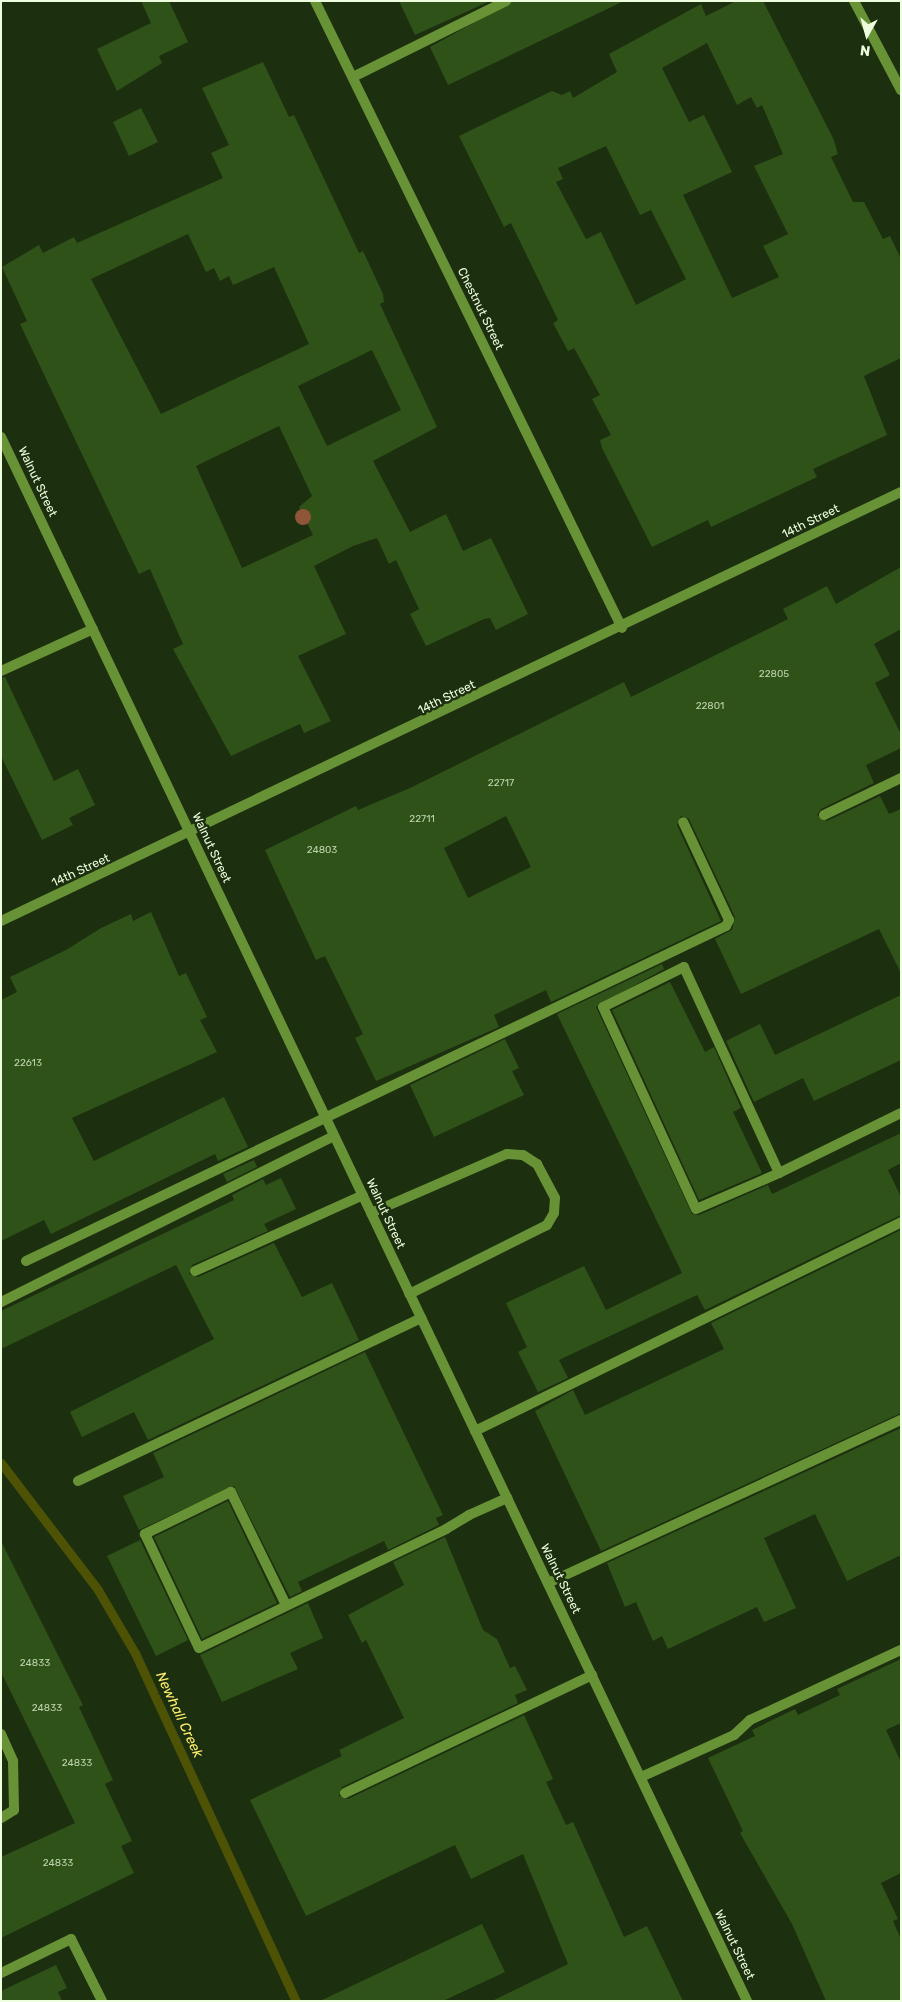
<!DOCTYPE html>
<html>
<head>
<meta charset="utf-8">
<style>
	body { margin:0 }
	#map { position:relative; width:902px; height:2002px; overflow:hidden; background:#1c2f0f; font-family:Rubik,sans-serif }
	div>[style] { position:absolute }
	.stream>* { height:9px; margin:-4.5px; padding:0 4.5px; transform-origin:4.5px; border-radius:4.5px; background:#4d5205 }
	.building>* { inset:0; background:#2f5219 }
	.service>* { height:10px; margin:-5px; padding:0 5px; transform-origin:5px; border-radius:5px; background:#689236 }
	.minor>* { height:10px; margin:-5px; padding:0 5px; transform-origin:5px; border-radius:5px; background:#689236 }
	.trees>* { width:16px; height:16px; margin:-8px; border-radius:50%; background:#8f5539 }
	span { translate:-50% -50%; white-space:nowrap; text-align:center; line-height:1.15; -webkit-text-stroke:5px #1c2f0f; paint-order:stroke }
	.number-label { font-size:10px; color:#bed4ac }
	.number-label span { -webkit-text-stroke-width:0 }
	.street-label { font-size:12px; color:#edffdd }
	.water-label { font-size:14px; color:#ffee6b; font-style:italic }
	.frame { position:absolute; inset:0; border:2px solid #edffdd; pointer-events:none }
	.north { position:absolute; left:842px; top:10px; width:50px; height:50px; -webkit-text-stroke:4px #1c2f0f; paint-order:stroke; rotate:187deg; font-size:14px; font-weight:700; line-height:20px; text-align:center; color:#edffdd }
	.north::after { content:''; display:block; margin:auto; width:18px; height:22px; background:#edffdd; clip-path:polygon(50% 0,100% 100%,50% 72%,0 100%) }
</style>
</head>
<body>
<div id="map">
	<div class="stream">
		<div style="left:1px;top:1463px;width:160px;rotate:52.6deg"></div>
		<div style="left:98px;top:1590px;width:73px;rotate:59.6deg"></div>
		<div style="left:135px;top:1653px;width:383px;rotate:65.2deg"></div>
	</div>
	<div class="building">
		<div style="clip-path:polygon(141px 1px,169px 1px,188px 42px,159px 56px,162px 63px,117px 91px,97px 49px,151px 23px)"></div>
		<div style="clip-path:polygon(399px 1px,490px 1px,415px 35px)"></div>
		<div style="clip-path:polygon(513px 1px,624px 1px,448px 85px,430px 47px)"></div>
		<div style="clip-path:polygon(evenodd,736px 1px,763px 1px,833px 138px,838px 154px,831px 157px,853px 202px,864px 202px,883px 239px,890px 236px,901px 259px,901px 358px,864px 376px,887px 435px,813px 469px,817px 477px,711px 527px,708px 520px,652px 547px,602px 448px,600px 440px,611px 435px,592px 399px,600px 395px,574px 348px,568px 351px,553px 323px,558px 320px,511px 223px,504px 227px,459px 136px,552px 91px,562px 95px,570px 91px,573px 98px,617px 72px,609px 54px,701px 4px,706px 16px,736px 1px,707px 43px,737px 105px,751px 97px,757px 108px,762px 105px,783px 154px,754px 166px,788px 234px,763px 246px,779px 277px,732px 298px,683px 195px,732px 172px,704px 115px,689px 122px,662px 68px,707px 43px,736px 1px,606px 146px,640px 215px,651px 210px,686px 279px,636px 305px,601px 232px,586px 239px,556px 182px,563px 179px,558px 168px,606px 146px)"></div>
		<div style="clip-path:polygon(evenodd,263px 62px,289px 117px,294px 115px,359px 253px,363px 251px,383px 294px,384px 302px,380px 304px,437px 427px,373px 461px,410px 532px,446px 514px,463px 551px,491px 538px,528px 614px,496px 630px,490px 618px,484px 619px,426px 646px,410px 614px,419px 609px,396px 560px,389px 564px,377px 538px,353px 546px,314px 566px,346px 634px,298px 656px,331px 721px,304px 733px,300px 724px,231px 756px,173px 649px,183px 644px,150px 569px,139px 574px,20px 324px,27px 321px,2px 267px,39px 245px,43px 253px,74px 237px,77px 243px,223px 178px,211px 153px,229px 145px,202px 88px,263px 62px,188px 234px,206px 272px,214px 268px,220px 281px,229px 276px,233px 285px,274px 267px,309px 344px,161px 414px,91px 279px,188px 234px,263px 62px,372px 350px,401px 410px,327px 446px,298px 386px,372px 350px,263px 62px,279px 426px,312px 496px,299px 507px,313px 535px,242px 568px,196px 466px,279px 426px)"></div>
		<div style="clip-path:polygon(141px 108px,158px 142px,129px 156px,113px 122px)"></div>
		<div style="clip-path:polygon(evenodd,901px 567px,901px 629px,874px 644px,890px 675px,875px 683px,901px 734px,901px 748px,866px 765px,874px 783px,821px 809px,817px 815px,827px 821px,880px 796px,889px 814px,901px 809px,901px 973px,879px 929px,741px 994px,715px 939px,732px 930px,735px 917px,689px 819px,681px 816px,677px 825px,721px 921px,551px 1002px,546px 990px,494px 1015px,499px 1027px,376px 1081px,355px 1038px,363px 1034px,325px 956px,316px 960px,265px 850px,356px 806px,358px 810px,410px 788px,624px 682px,631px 697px,788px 619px,783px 609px,827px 586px,836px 604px,901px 567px,506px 816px,531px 867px,468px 898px,444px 848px,506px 816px)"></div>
		<div style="clip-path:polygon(5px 677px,54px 781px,78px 769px,95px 805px,69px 818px,73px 825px,42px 840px,1px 756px,1px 678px)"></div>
		<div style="clip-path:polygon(151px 912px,179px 976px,186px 973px,207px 1017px,200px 1020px,217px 1052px,72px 1118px,94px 1161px,224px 1097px,248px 1147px,218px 1161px,215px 1154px,51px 1234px,44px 1220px,1px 1241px,1px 1000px,17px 992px,10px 977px,66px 950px,101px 928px,131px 914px,133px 921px)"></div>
		<div style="clip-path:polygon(662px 964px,664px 969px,596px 1007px,692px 1214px,699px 1215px,768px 1185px,772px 1194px,901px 1133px,901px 1163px,888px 1170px,901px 1197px,901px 1215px,705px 1310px,697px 1295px,559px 1360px,568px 1378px,538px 1392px,518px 1352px,527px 1347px,506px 1303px,584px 1266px,606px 1310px,682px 1273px,557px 1014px)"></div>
		<div style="clip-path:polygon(670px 982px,705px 1052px,714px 1047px,741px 1108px,733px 1112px,762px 1173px,699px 1200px,612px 1010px)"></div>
		<div style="clip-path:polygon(901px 995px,901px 1060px,814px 1101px,803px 1078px,754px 1102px,726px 1041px,760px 1024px,775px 1055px)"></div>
		<div style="clip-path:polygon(505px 1039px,519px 1068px,512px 1071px,524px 1095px,434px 1137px,410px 1085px)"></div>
		<div style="clip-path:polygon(254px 1160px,257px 1167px,227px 1182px,223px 1174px)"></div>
		<div style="clip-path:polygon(281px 1178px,296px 1209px,264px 1224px,268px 1231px,192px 1265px,189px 1274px,198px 1277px,274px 1243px,302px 1297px,332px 1283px,359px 1340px,148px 1440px,134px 1412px,82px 1437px,70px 1412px,214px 1339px,176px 1265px,1px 1349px,1px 1311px,234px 1200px,232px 1195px,263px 1179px,266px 1185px)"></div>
		<div style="clip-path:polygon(901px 1230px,901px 1413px,601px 1551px,535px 1411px,573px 1390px,585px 1415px,724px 1349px,711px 1323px)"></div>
		<div style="clip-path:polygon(365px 1352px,443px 1515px,436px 1518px,439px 1525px,388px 1550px,384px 1541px,298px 1582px,302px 1591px,290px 1597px,234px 1486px,139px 1530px,123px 1496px,164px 1477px,153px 1453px)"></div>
		<div style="clip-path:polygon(901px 1428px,901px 1555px,847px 1581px,815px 1514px,764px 1538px,796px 1608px,764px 1622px,757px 1607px,668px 1649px,662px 1636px,653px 1641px,636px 1602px,625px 1607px,607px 1563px)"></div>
		<div style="clip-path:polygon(228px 1501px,277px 1603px,202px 1639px,154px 1537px)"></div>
		<div style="clip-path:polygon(445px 1537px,483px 1630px,497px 1639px,510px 1668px,515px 1666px,527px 1690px,515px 1695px,518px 1703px,342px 1787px,339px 1796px,348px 1799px,524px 1715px,553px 1779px,546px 1782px,566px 1825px,573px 1822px,624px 1937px,647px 1926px,683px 2001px,492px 2001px,568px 1964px,523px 1854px,471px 1879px,455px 1845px,306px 1916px,250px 1800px,342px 1756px,339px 1750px,404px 1718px,366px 1640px,362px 1643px,348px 1615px,404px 1585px,393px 1562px)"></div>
		<div style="clip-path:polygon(140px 1540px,188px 1640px,156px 1656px,107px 1556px)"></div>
		<div style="clip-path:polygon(1px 1541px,83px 1705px,79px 1707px,113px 1780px,105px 1784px,132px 1841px,121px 1846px,134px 1873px,1px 1938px,1px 1857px,75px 1823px,1px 1672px)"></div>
		<div style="clip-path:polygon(308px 1603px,323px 1638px,290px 1653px,298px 1669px,222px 1702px,200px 1655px)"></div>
		<div style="clip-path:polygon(901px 1659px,901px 1723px,886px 1730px,901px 1762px,901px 1873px,881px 1883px,898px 1919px,893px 1921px,901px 1939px,901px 2001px,826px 2001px,792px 1924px,740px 1833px,743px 1831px,708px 1758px,755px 1736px,752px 1730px,795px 1709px,798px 1715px,840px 1695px,837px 1689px)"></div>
		<div style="clip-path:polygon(482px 1924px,505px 1972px,443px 2001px,320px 2001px)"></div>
		<div style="clip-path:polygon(56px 1965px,67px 1988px,58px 1992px,62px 2001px,1px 2001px,1px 1991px)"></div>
	</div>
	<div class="service">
		<div style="left:353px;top:77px;width:171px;rotate:-26.4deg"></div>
		<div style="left:1px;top:671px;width:101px;rotate:-24.5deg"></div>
		<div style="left:824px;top:815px;width:85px;rotate:-25.7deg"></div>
		<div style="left:779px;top:1173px;width:227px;rotate:-114.8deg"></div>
		<div style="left:684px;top:967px;width:90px;rotate:153.7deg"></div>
		<div style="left:603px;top:1007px;width:222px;rotate:65.3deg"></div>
		<div style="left:696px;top:1209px;width:90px;rotate:-23.4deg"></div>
		<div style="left:779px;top:1173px;width:136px;rotate:-26.2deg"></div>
		<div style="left:371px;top:1213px;width:148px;rotate:-23.5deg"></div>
		<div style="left:507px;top:1154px;width:16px;rotate:4deg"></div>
		<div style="left:523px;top:1155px;width:17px;rotate:33deg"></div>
		<div style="left:537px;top:1164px;width:38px;rotate:62deg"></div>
		<div style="left:555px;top:1198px;width:15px;rotate:94deg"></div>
		<div style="left:554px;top:1213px;width:14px;rotate:120deg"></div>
		<div style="left:547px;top:1225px;width:154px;rotate:153.4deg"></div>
		<div style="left:26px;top:1261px;width:776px;rotate:-25.57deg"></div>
		<div style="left:726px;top:926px;width:7px;rotate:-63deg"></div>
		<div style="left:729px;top:920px;width:108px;rotate:-115.1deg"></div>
		<div style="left:195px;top:1271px;width:184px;rotate:-24.3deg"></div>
		<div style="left:1px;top:1302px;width:372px;rotate:-26.5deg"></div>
		<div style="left:475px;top:1431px;width:475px;rotate:-26.1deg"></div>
		<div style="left:78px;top:1481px;width:380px;rotate:-25.4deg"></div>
		<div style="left:548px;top:1583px;width:389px;rotate:-24.8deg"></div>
		<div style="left:286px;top:1605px;width:126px;rotate:-116deg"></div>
		<div style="left:231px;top:1492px;width:96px;rotate:154deg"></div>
		<div style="left:145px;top:1534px;width:126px;rotate:64.7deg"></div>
		<div style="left:199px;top:1648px;width:274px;rotate:-25.7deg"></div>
		<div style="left:446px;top:1529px;width:27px;rotate:-31deg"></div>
		<div style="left:469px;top:1515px;width:42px;rotate:-24.1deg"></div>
		<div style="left:641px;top:1777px;width:102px;rotate:-24.3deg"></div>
		<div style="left:734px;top:1735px;width:22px;rotate:-43deg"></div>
		<div style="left:750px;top:1720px;width:166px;rotate:-24.9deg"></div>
		<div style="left:345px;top:1793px;width:274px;rotate:-25.5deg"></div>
		<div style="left:1px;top:1973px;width:78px;rotate:-25.9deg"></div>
		<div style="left:71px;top:1939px;width:69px;rotate:63.4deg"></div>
	</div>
	<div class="minor">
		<div style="left:315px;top:1px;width:698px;rotate:63.91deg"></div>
		<div style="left:854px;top:1px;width:101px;rotate:62.2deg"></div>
		<div style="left:1px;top:437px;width:1733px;rotate:64.5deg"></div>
		<div style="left:1px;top:921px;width:997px;rotate:-25.49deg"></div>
		<div style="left:1px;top:1734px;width:30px;rotate:66deg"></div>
		<div style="left:13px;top:1761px;width:49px;rotate:88.8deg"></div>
		<div style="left:14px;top:1810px;width:15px;rotate:148deg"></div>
	</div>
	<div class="trees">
		<div style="left:303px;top:517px"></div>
	</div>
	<div class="number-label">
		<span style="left:774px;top:675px">22805</span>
		<span style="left:710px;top:707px">22801</span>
		<span style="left:501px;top:784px">22717</span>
		<span style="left:422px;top:820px">22711</span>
		<span style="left:322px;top:851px">24803</span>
		<span style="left:28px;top:1064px">22613</span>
		<span style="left:35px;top:1664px">24833</span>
		<span style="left:47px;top:1709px">24833</span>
		<span style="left:77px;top:1764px">24833</span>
		<span style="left:58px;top:1864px">24833</span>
	</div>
	<div class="street-label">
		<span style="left:480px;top:309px;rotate:64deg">Chestnut Street</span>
		<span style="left:37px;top:482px;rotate:65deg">Walnut Street</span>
		<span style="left:811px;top:522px;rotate:-26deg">14th Street</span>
		<span style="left:447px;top:698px;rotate:-26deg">14th Street</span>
		<span style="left:211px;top:848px;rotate:65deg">Walnut Street</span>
		<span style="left:81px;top:871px;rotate:-25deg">14th Street</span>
		<span style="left:385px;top:1214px;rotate:65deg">Walnut Street</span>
		<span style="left:560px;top:1579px;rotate:64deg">Walnut Street</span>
		<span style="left:734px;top:1945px;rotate:64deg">Walnut Street</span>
	</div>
	<div class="water-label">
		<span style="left:179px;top:1715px;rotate:65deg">Newhall Creek</span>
	</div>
	<div class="frame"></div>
	<div class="north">N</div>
</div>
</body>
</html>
